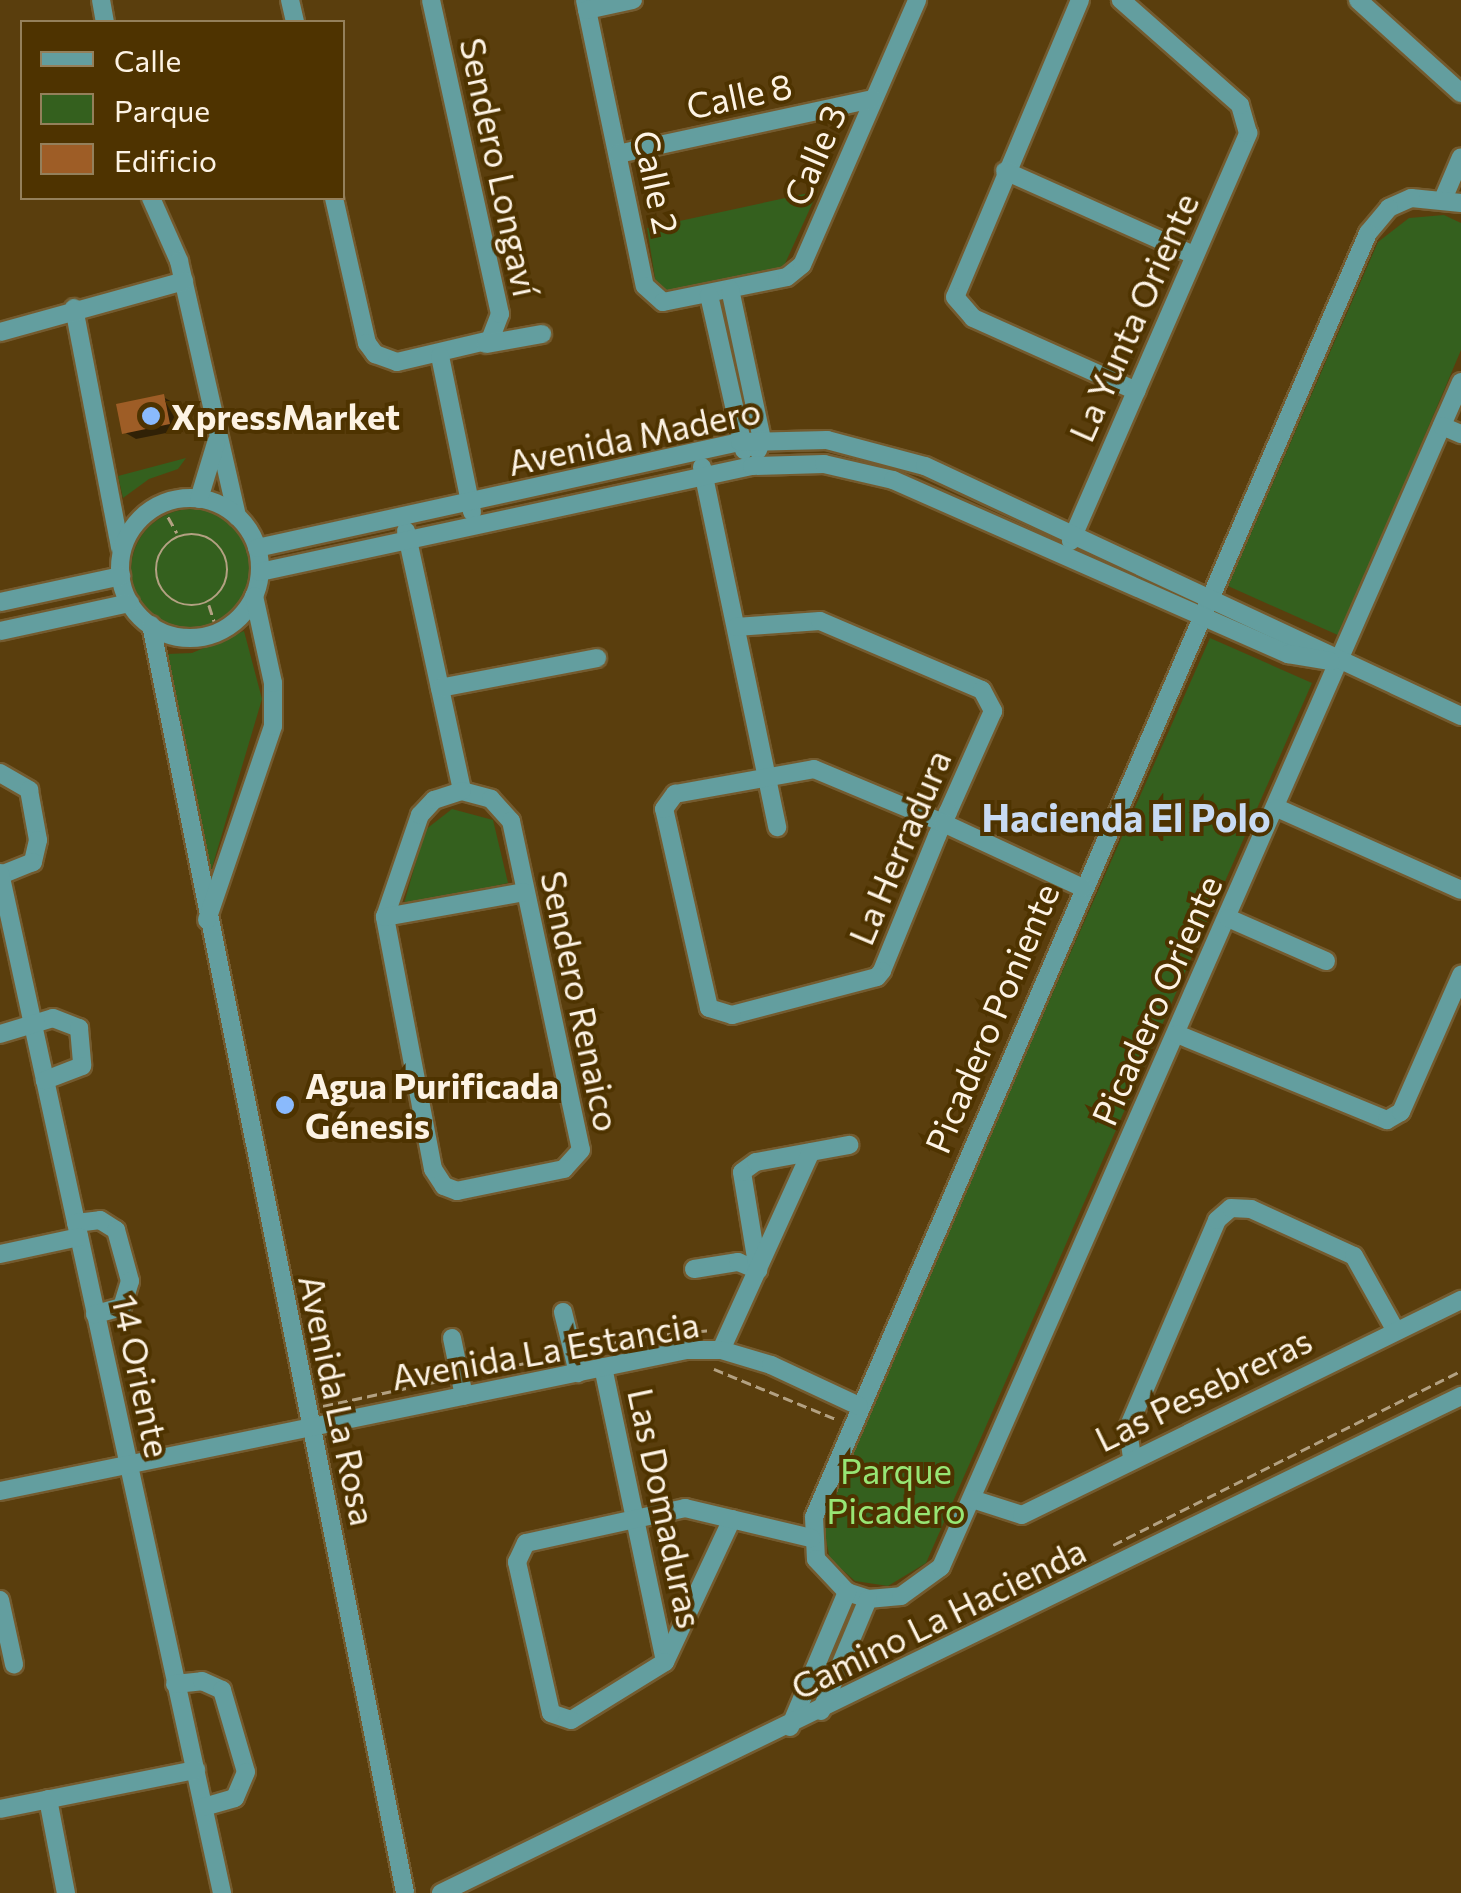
<!DOCTYPE html>
<html>
<head>
<meta charset="utf-8">
<style>
	body { margin:0 }
	#map { position:relative; width:1461px; height:1893px; overflow:hidden; background:#5a3e0d; font-family:Commissioner,sans-serif }
	div>[style] { position:absolute }
	.green>* { inset:0; background:#34601e }
	.round { border-radius:50% }
	.shadow>* { inset:0; background:#0007 }
	.building>* { inset:0; background:#9e5d26 }
	.path>* { height:2.5px; margin-top:-1.25px; transform-origin:0; background:repeating-linear-gradient(90deg,#b3a182 0 10px,transparent 0 15px) }
	.path>.ring { margin:-1.25px; padding:0; box-sizing:content-box; background:none; border:2.5px solid #b3a182; border-radius:50% }
	.roads { filter:drop-shadow(2px 0 #745b2f) drop-shadow(-2px 0 #745b2f) drop-shadow(0 2px #745b2f) drop-shadow(0 -2px #745b2f) }
	.minor>* { height:18px; margin:-9px; padding:0 9px; transform-origin:9px; border-radius:9px; background:#639e9f }
	.minor>.ring { margin:-9px; padding:0; box-sizing:content-box; background:none; border:18px solid #639e9f; border-radius:50% }
	.dots>* { width:28px; height:28px; translate:-50% -50%; box-sizing:border-box; border:5px solid #4e3300; border-radius:50% }
	span { translate:-50% -50%; white-space:nowrap; text-align:center; line-height:1.15; -webkit-text-stroke:8px #4e3300; paint-order:stroke }
	.street-label { font-size:35px; color:#fdf3e4 }
	.poi-label { font-size:35px; color:#fdf3e4; font-weight:700 }
	.left { translate:0 -50%; text-align:left }
	.park-label { font-size:35px; color:#97e674 }
	.neighbourhood-label { font-size:38px; color:#c8daf3; font-weight:700 }
	.legend { position:absolute; left:20px; top:20px; width:325px; height:180px; box-sizing:border-box; background:#4e3300; border:2px solid #94805b; margin:0; padding:12px 18px; list-style:none; font-size:30px; color:#fdf3e4 }
	.legend li { display:flex; align-items:center; gap:20px; height:50px }
	.legend b { width:50px; border:2px solid #94805b }
</style>
</head>
<body>
<div id="map">
	<div class="green">
		<div style="clip-path:polygon(818px 191px,783px 268px,666px 291px,656px 284px,647px 228px)"></div>
		<div style="clip-path:polygon(1444px 215px,1461px 223px,1461px 350px,1340px 636px,1228px 586px,1378px 242px,1409px 218px)"></div>
		<div style="clip-path:polygon(186px 458px,178px 469px,149px 479px,123px 498px,118px 476px)"></div>
		<div class="round" style="left:131px;top:509px;width:122px;height:122px"></div>
		<div style="clip-path:polygon(244px 631px,262px 699px,211px 871px,167px 654px,192px 653px)"></div>
		<div style="clip-path:polygon(1210px 638px,1312px 683px,926px 1563px,888px 1586px,855px 1581px,830px 1559px,821px 1516px)"></div>
		<div style="clip-path:polygon(452px 809px,493px 820px,508px 883px,403px 907px,425px 830px)"></div>
	</div>
	<div class="shadow">
		<div style="clip-path:polygon(163px 397px,176px 404px,181px 430px,136px 439px,124px 432px)"></div>
	</div>
	<div class="building">
		<div style="clip-path:polygon(164px 394px,170px 424px,122px 434px,116px 404px)"></div>
	</div>
	<div class="path">
		<div style="left:161px;top:504px;width:33px;rotate:61deg"></div>
		<div class="ring" style="left:156px;top:534px;width:69.5px;height:69.5px"></div>
		<div style="left:209px;top:605px;width:28px;rotate:72deg"></div>
		<div style="left:592px;top:1348px;width:46px;rotate:-13.7deg"></div>
		<div style="left:637px;top:1337px;width:75px;rotate:-5.3deg"></div>
		<div style="left:714px;top:1369px;width:132px;rotate:22.3deg"></div>
		<div style="left:475px;top:1373px;width:82px;rotate:-11.3deg"></div>
		<div style="left:323px;top:1406px;width:123px;rotate:-12.2deg"></div>
		<div style="left:1113px;top:1545px;width:389px;rotate:-26.6deg"></div>
	</div>
	<div class="roads">
		<div class="minor">
			<div style="left:101px;top:0;width:22px;rotate:80deg"></div>
			<div style="left:290px;top:0;width:23px;rotate:77deg"></div>
			<div style="left:585px;top:0;width:292px;rotate:78.2deg"></div>
			<div style="left:645px;top:286px;width:24px;rotate:42deg"></div>
			<div style="left:663px;top:302px;width:126px;rotate:-11.4deg"></div>
			<div style="left:787px;top:277px;width:19px;rotate:-39deg"></div>
			<div style="left:802px;top:265px;width:289px;rotate:-66.5deg"></div>
			<div style="left:1080px;top:0;width:322px;rotate:112.8deg"></div>
			<div style="left:955px;top:297px;width:28px;rotate:49deg"></div>
			<div style="left:973px;top:318px;width:179px;rotate:24.1deg"></div>
			<div style="left:1358px;top:0;width:139px;rotate:42.1deg"></div>
			<div style="left:587px;top:10px;width:47px;rotate:-12.3deg"></div>
			<div style="left:618px;top:154px;width:261px;rotate:-12.2deg"></div>
			<div style="left:1005px;top:171px;width:207px;rotate:24deg"></div>
			<div style="left:1444px;top:197px;width:43px;rotate:-67deg"></div>
			<div style="left:151px;top:198px;width:69px;rotate:66deg"></div>
			<div style="left:179px;top:261px;width:262px;rotate:77.2deg"></div>
			<div style="left:334px;top:198px;width:149px;rotate:77.2deg"></div>
			<div style="left:367px;top:343px;width:14px;rotate:54deg"></div>
			<div style="left:375px;top:354px;width:23px;rotate:20deg"></div>
			<div style="left:397px;top:362px;width:96px;rotate:-13.3deg"></div>
			<div style="left:490px;top:340px;width:28px;rotate:-69deg"></div>
			<div style="left:500px;top:314px;width:321px;rotate:-102.4deg"></div>
			<div style="left:1461px;top:203px;width:50px;rotate:-174.3deg"></div>
			<div style="left:1411px;top:198px;width:24px;rotate:156deg"></div>
			<div style="left:1389px;top:208px;width:33px;rotate:130deg"></div>
			<div style="left:1368px;top:233px;width:1398px;rotate:113.34deg"></div>
			<div style="left:814px;top:1517px;width:42px;rotate:87.3deg"></div>
			<div style="left:816px;top:1559px;width:45px;rotate:46.8deg"></div>
			<div style="left:847px;top:1592px;width:22px;rotate:18deg"></div>
			<div style="left:868px;top:1599px;width:33px;rotate:-5deg"></div>
			<div style="left:901px;top:1596px;width:49px;rotate:-35.9deg"></div>
			<div style="left:941px;top:1567px;width:1294px;rotate:-66.31deg"></div>
			<div style="left:730px;top:289px;width:153px;rotate:78deg"></div>
			<div style="left:762px;top:439px;width:12px;rotate:110deg"></div>
			<div style="left:709px;top:295px;width:159px;rotate:77.3deg"></div>
			<div style="left:74px;top:308px;width:244px;rotate:79.1deg"></div>
			<div style="left:0;top:332px;width:191px;rotate:-15.5deg"></div>
			<div style="left:486px;top:344px;width:57px;rotate:-10.1deg"></div>
			<div style="left:440px;top:356px;width:159px;rotate:78.4deg"></div>
			<div style="left:1442px;top:426px;width:21px;rotate:23deg"></div>
			<div style="left:702px;top:467px;width:368px;rotate:78.2deg"></div>
			<div class="ring" style="left:120px;top:498px;width:122px;height:122px"></div>
			<div style="left:199px;top:499px;width:59px;rotate:-73.1deg"></div>
			<div style="left:406px;top:531px;width:266px;rotate:77.8deg"></div>
			<div style="left:1071px;top:541px;width:445px;rotate:-66.5deg"></div>
			<div style="left:1248px;top:133px;width:29px;rotate:-106deg"></div>
			<div style="left:1240px;top:105px;width:159px;rotate:-138.6deg"></div>
			<div style="left:257px;top:548px;width:494px;rotate:-12.4deg"></div>
			<div style="left:740px;top:442px;width:87px;rotate:-1.3deg"></div>
			<div style="left:827px;top:440px;width:101px;rotate:14.9deg"></div>
			<div style="left:925px;top:466px;width:591px;rotate:25.01deg"></div>
			<div style="left:260px;top:572px;width:503px;rotate:-12.16deg"></div>
			<div style="left:752px;top:466px;width:72px;rotate:-1.6deg"></div>
			<div style="left:824px;top:464px;width:71px;rotate:13.1deg"></div>
			<div style="left:893px;top:480px;width:432px;rotate:23.8deg"></div>
			<div style="left:1288px;top:654px;width:43px;rotate:9.5deg"></div>
			<div style="left:0;top:602px;width:124px;rotate:-12.1deg"></div>
			<div style="left:151px;top:625px;width:1293px;rotate:78.67deg"></div>
			<div style="left:736px;top:627px;width:84px;rotate:-4.1deg"></div>
			<div style="left:820px;top:621px;width:176px;rotate:23.1deg"></div>
			<div style="left:982px;top:690px;width:24px;rotate:62deg"></div>
			<div style="left:993px;top:711px;width:111px;rotate:114deg"></div>
			<div style="left:948px;top:812px;width:12px;rotate:114deg"></div>
			<div style="left:943px;top:823px;width:14px;rotate:115deg"></div>
			<div style="left:937px;top:836px;width:146px;rotate:112.2deg"></div>
			<div style="left:882px;top:971px;width:8px;rotate:130deg"></div>
			<div style="left:877px;top:977px;width:150px;rotate:165.3deg"></div>
			<div style="left:732px;top:1015px;width:24px;rotate:-163deg"></div>
			<div style="left:709px;top:1008px;width:204px;rotate:-102.7deg"></div>
			<div style="left:664px;top:809px;width:19px;rotate:-54deg"></div>
			<div style="left:675px;top:794px;width:141px;rotate:-10.2deg"></div>
			<div style="left:814px;top:769px;width:140px;rotate:22.7deg"></div>
			<div style="left:943px;top:823px;width:154px;rotate:24.9deg"></div>
			<div style="left:0;top:631px;width:133px;rotate:-12.2deg"></div>
			<div style="left:440px;top:688px;width:160px;rotate:-10.8deg"></div>
			<div style="left:0;top:773px;width:34px;rotate:30deg"></div>
			<div style="left:29px;top:790px;width:51px;rotate:79.8deg"></div>
			<div style="left:38px;top:840px;width:23px;rotate:103deg"></div>
			<div style="left:33px;top:862px;width:35px;rotate:158deg"></div>
			<div style="left:462px;top:791px;width:30px;rotate:15deg"></div>
			<div style="left:491px;top:799px;width:30px;rotate:48deg"></div>
			<div style="left:511px;top:821px;width:336px;rotate:78deg"></div>
			<div style="left:581px;top:1150px;width:25px;rotate:132deg"></div>
			<div style="left:564px;top:1169px;width:109px;rotate:168.4deg"></div>
			<div style="left:457px;top:1191px;width:14px;rotate:-159deg"></div>
			<div style="left:444px;top:1186px;width:20px;rotate:-123deg"></div>
			<div style="left:433px;top:1169px;width:257px;rotate:-100.8deg"></div>
			<div style="left:385px;top:917px;width:108px;rotate:-71.1deg"></div>
			<div style="left:420px;top:815px;width:21px;rotate:-47deg"></div>
			<div style="left:434px;top:800px;width:29px;rotate:-18deg"></div>
			<div style="left:1277px;top:808px;width:201px;rotate:24deg"></div>
			<div style="left:0;top:873px;width:1044px;rotate:77.72deg"></div>
			<div style="left:385px;top:917px;width:141px;rotate:-10.2deg"></div>
			<div style="left:1228px;top:918px;width:107px;rotate:23.7deg"></div>
			<div style="left:207px;top:920px;width:205px;rotate:-71.2deg"></div>
			<div style="left:273px;top:726px;width:43px;rotate:-90deg"></div>
			<div style="left:273px;top:683px;width:89px;rotate:-102.3deg"></div>
			<div style="left:0;top:1034px;width:55px;rotate:-16.8deg"></div>
			<div style="left:53px;top:1018px;width:28px;rotate:21deg"></div>
			<div style="left:79px;top:1028px;width:38px;rotate:85deg"></div>
			<div style="left:82px;top:1066px;width:40px;rotate:159deg"></div>
			<div style="left:1177px;top:1034px;width:227px;rotate:22.3deg"></div>
			<div style="left:1387px;top:1120px;width:16px;rotate:-30deg"></div>
			<div style="left:1401px;top:1112px;width:150px;rotate:-66.3deg"></div>
			<div style="left:76px;top:1223px;width:24px;rotate:-7deg"></div>
			<div style="left:100px;top:1220px;width:19px;rotate:32deg"></div>
			<div style="left:116px;top:1230px;width:53px;rotate:74.6deg"></div>
			<div style="left:130px;top:1281px;width:27px;rotate:107deg"></div>
			<div style="left:122px;top:1307px;width:28px;rotate:165deg"></div>
			<div style="left:0;top:1254px;width:81px;rotate:-12.1deg"></div>
			<div style="left:694px;top:1269px;width:45px;rotate:-9deg"></div>
			<div style="left:738px;top:1262px;width:22px;rotate:22deg"></div>
			<div style="left:758px;top:1270px;width:99px;rotate:-99.3deg"></div>
			<div style="left:742px;top:1172px;width:17px;rotate:-36deg"></div>
			<div style="left:756px;top:1162px;width:95px;rotate:-10.4deg"></div>
			<div style="left:563px;top:1312px;width:63px;rotate:76.2deg"></div>
			<div style="left:452px;top:1338px;width:59px;rotate:78.3deg"></div>
			<div style="left:721px;top:1350px;width:217px;rotate:-65.6deg"></div>
			<div style="left:603px;top:1367px;width:301px;rotate:78.1deg"></div>
			<div style="left:1132px;top:1458px;width:30px;rotate:-98deg"></div>
			<div style="left:1128px;top:1428px;width:226px;rotate:-66.8deg"></div>
			<div style="left:1217px;top:1220px;width:18px;rotate:-41deg"></div>
			<div style="left:1231px;top:1208px;width:20px;rotate:3deg"></div>
			<div style="left:1251px;top:1209px;width:113px;rotate:24.5deg"></div>
			<div style="left:1354px;top:1256px;width:86px;rotate:60.8deg"></div>
			<div style="left:0;top:1491px;width:701px;rotate:-11.6deg"></div>
			<div style="left:687px;top:1350px;width:34px"></div>
			<div style="left:721px;top:1350px;width:52px;rotate:16.7deg"></div>
			<div style="left:771px;top:1365px;width:97px;rotate:25deg"></div>
			<div style="left:972px;top:1499px;width:52px;rotate:17.7deg"></div>
			<div style="left:1022px;top:1515px;width:489px;rotate:-26.1deg"></div>
			<div style="left:732px;top:1519px;width:158px;rotate:115.1deg"></div>
			<div style="left:665px;top:1662px;width:110px;rotate:148.3deg"></div>
			<div style="left:571px;top:1720px;width:21px;rotate:-161deg"></div>
			<div style="left:551px;top:1713px;width:155px;rotate:-102.7deg"></div>
			<div style="left:517px;top:1562px;width:21px;rotate:-65deg"></div>
			<div style="left:526px;top:1543px;width:163px;rotate:-12.4deg"></div>
			<div style="left:685px;top:1508px;width:130px;rotate:13.4deg"></div>
			<div style="left:0;top:1600px;width:66px;rotate:77.7deg"></div>
			<div style="left:175px;top:1684px;width:27px;rotate:-6deg"></div>
			<div style="left:202px;top:1681px;width:22px;rotate:24deg"></div>
			<div style="left:222px;top:1690px;width:85px;rotate:73.7deg"></div>
			<div style="left:246px;top:1772px;width:28px;rotate:113deg"></div>
			<div style="left:235px;top:1798px;width:32px;rotate:164deg"></div>
			<div style="left:821px;top:1711px;width:121px;rotate:-67.2deg"></div>
			<div style="left:790px;top:1727px;width:147px;rotate:-67.1deg"></div>
			<div style="left:48px;top:1799px;width:96px;rotate:79.2deg"></div>
			<div style="left:0;top:1809px;width:200px;rotate:-11.3deg"></div>
			<div style="left:441px;top:1893px;width:1135px;rotate:-25.98deg"></div>
		</div>
	</div>
	<div class="dots">
		<div style="left:151px;top:416px;background:#8abafc"></div>
		<div style="left:285px;top:1105px;background:#8abafc"></div>
	</div>
	<div class="street-label">
		<span style="left:739px;top:95px;rotate:-12deg">Calle 8</span>
		<span style="left:814px;top:155px;rotate:-67deg">Calle 3</span>
		<span style="left:500px;top:167px;rotate:78deg">Sendero Longaví</span>
		<span style="left:657px;top:182px;rotate:78deg">Calle 2</span>
		<span style="left:1133px;top:317px;rotate:-66deg">La Yunta Oriente</span>
		<span style="left:634px;top:436px;rotate:-12deg">Avenida Madero</span>
		<span style="left:899px;top:847px;rotate:-67deg">La Herradura</span>
		<span style="left:1156px;top:1000px;rotate:-66deg">Picadero Oriente</span>
		<span style="left:581px;top:1001px;rotate:78deg">Sendero Renaico</span>
		<span style="left:991px;top:1018px;rotate:-67deg">Picadero Poniente</span>
		<span style="left:545px;top:1350px;rotate:-10deg">Avenida La Estancia</span>
		<span style="left:142px;top:1376px;rotate:78deg">14 Oriente</span>
		<span style="left:1203px;top:1389px;rotate:-26deg">Las Pesebreras</span>
		<span style="left:338px;top:1400px;rotate:78deg">Avenida La Rosa</span>
		<span style="left:666px;top:1508px;rotate:78deg">Las Domaduras</span>
		<span style="left:938px;top:1618px;rotate:-26deg">Camino La Hacienda</span>
	</div>
	<div class="poi-label">
		<span class="left" style="left:171px;top:416px">XpressMarket</span>
		<span class="left" style="left:305px;top:1105px">Agua Purificada<br>Génesis</span>
	</div>
	<div class="park-label">
		<span style="left:896px;top:1490px">Parque<br>Picadero</span>
	</div>
	<div class="neighbourhood-label">
		<span style="left:1126px;top:817px">Hacienda El Polo</span>
	</div>
	<ul class="legend">
	<li><b style="height:12px;background:#639e9f"></b>Calle</li>
	<li><b style="height:28px;background:#34601e"></b>Parque</li>
	<li><b style="height:28px;background:#9e5d26"></b>Edificio</li>
	</ul>
</div>
</body>
</html>
